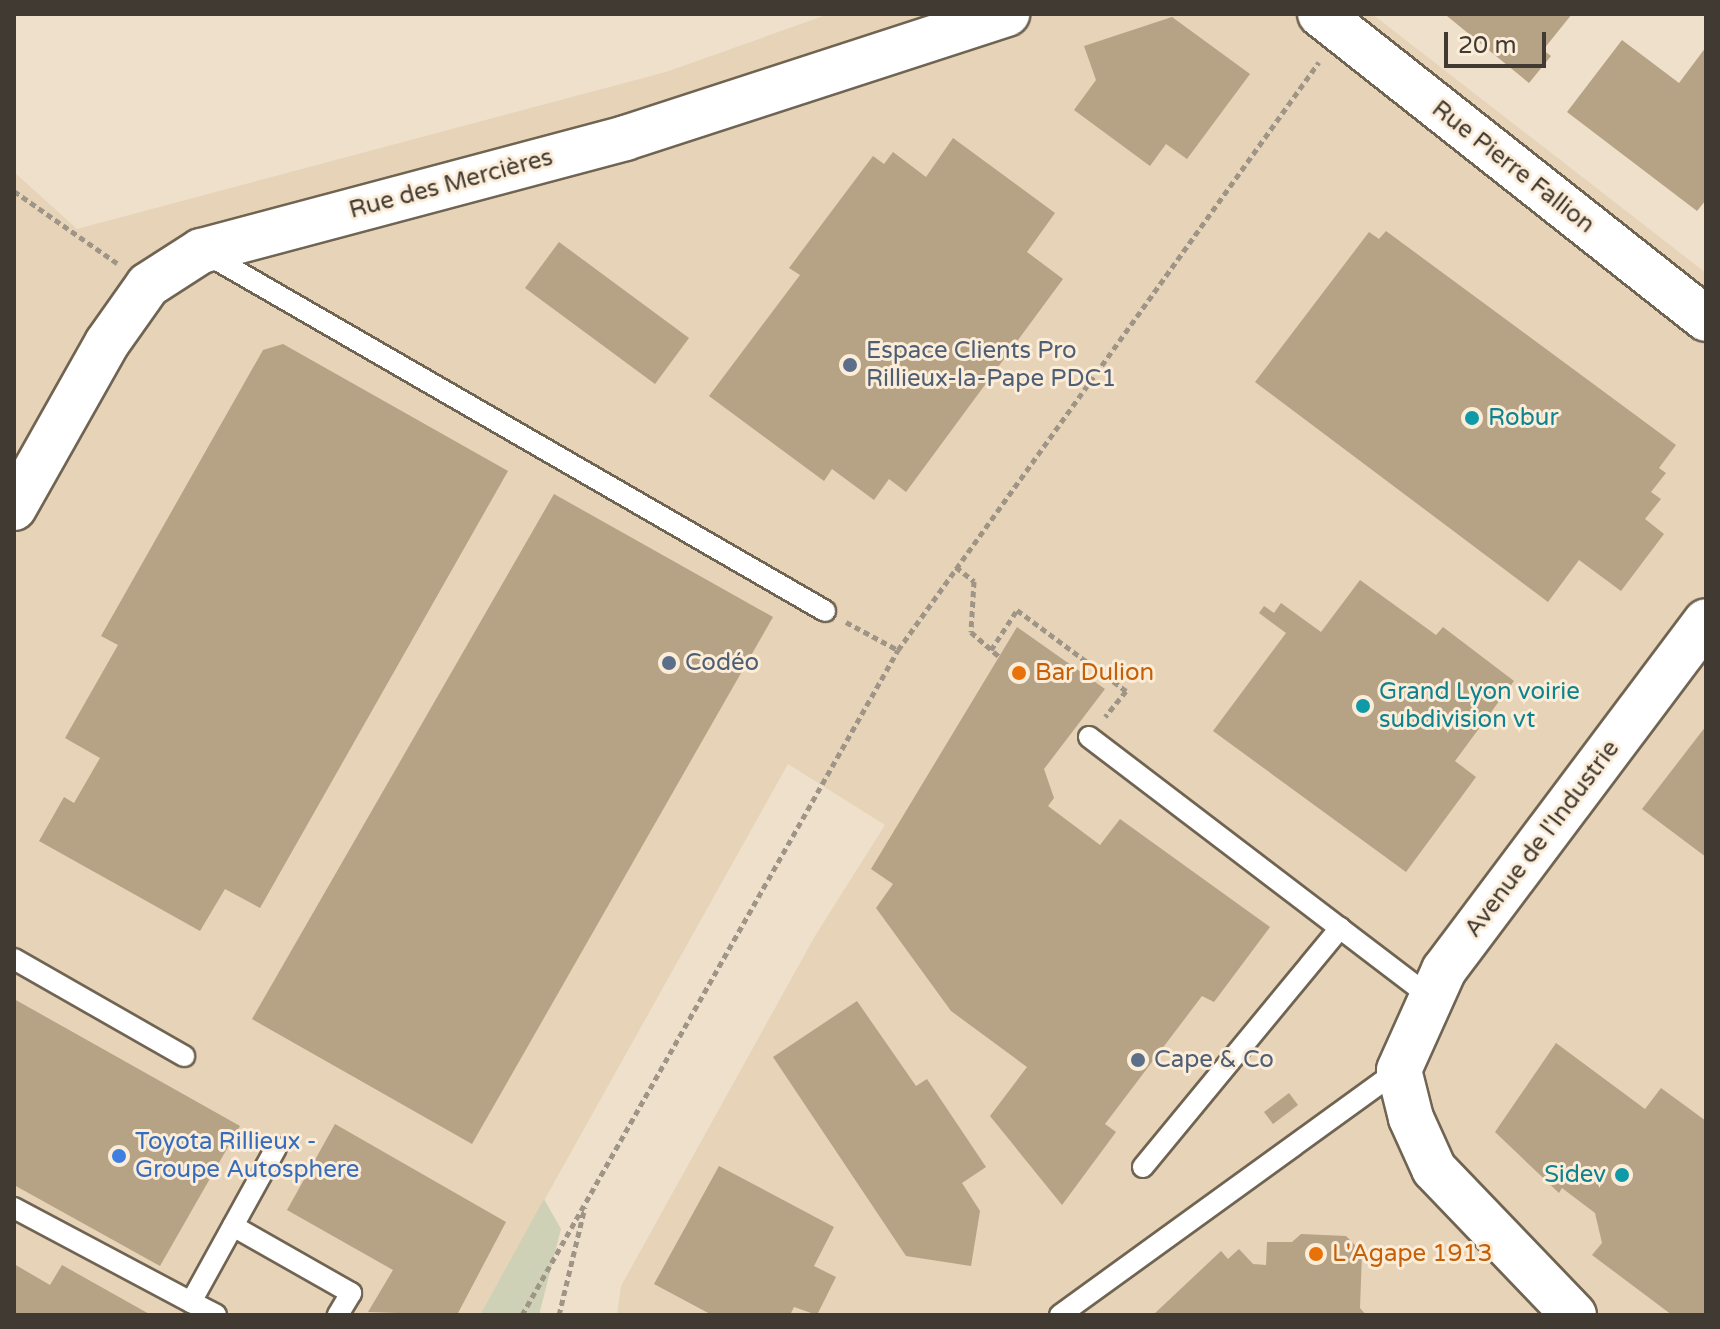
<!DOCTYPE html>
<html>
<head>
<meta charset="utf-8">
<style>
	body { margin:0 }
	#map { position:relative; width:1720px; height:1329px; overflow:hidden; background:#efe0cc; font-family:"Varela Round",sans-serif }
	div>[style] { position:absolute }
	.built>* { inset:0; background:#e6d3b8 }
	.green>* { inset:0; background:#ced1b6 }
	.building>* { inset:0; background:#b6a284 }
	.path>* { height:5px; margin-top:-2.5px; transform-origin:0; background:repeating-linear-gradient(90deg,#9f9586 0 6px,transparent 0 10px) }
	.roads { filter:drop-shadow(2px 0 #706452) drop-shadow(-2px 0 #706452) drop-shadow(0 2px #706452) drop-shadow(0 -2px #706452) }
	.service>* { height:20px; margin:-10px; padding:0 10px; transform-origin:10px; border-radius:10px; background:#fff }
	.tertiary>* { height:44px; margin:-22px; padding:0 22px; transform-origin:22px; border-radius:22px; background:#fff }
	.dots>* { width:22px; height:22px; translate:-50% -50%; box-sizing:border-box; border:4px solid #fcedd9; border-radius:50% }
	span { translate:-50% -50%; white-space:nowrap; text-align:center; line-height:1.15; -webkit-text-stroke:6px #fcedd9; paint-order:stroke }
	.street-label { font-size:24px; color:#403a32 }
	.service-label { font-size:24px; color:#4e5e75 }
	.left { translate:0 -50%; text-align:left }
	.culture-label { font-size:24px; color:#0d838f }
	.right { translate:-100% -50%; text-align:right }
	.food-label { font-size:24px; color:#c56008 }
	.shop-label { font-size:24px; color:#366cbe }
	.frame { position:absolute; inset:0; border:16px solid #403a32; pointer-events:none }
	.scale { position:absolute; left:1444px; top:32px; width:102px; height:36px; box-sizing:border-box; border:4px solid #403a32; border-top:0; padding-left:10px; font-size:24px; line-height:28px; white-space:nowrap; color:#403a32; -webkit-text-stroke:6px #fcedd9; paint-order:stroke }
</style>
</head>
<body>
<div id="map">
	<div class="built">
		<div style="clip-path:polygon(829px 14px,1372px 14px,1706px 273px,1706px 1315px,617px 1315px,621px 1286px,815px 936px,885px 825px,788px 764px,480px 1315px,14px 1315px,14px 172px,77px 229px,666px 72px)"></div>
	</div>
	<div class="green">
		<div style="clip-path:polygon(544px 1199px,561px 1229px,539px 1315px,480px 1315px)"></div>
	</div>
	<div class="building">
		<div style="clip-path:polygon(1572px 14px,1543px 50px,1551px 56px,1529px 83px,1447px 16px)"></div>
		<div style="clip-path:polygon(1172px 17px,1250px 74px,1187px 159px,1166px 144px,1150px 166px,1074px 110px,1096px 80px,1084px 46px)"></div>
		<div style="clip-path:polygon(1622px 40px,1679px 83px,1706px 47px,1706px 200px,1697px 211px,1567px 112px)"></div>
		<div style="clip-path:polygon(953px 138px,1055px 213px,1027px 252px,1063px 279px,906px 492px,889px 479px,874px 500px,832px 469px,824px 481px,709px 396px,800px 275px,789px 268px,873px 156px,884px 164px,893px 152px,926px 177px)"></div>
		<div style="clip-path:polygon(1386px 231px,1676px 445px,1659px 468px,1666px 473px,1651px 492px,1661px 499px,1645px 519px,1664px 534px,1621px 591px,1579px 560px,1548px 602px,1255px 382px,1369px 232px,1379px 239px)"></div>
		<div style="clip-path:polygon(559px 242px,689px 338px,655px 384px,525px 288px)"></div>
		<div style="clip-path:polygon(283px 344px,508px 471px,260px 908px,225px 889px,200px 931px,39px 841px,64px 797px,74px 803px,100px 758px,65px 738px,118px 645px,101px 636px,263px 350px)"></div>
		<div style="clip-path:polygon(554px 494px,773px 617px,472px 1144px,252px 1019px)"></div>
		<div style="clip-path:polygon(1360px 580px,1436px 635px,1443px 627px,1514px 681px,1455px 761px,1476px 777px,1406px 872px,1213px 731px,1286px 633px,1259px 613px,1264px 606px,1274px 613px,1281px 603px,1321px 632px)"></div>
		<div style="clip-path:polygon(1017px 627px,1105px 689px,1044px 769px,1054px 798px,1048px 806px,1100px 845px,1120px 819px,1270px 927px,1214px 1002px,1202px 996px,1105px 1124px,1116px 1132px,1062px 1205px,990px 1116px,1027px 1067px,951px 1011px,876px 908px,893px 884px,871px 869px)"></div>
		<div style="clip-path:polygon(1706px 726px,1706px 857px,1642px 809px)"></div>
		<div style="clip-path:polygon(14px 999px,240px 1126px,160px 1266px,14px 1185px)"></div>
		<div style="clip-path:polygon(857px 1001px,916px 1086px,927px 1079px,986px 1167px,962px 1183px,980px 1211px,971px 1266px,906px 1256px,773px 1057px)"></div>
		<div style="clip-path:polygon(1556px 1043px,1645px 1109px,1661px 1088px,1706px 1121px,1706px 1315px,1672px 1315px,1592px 1255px,1602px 1243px,1595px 1213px,1562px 1188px,1559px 1193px,1495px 1132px)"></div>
		<div style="clip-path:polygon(1289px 1093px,1298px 1105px,1273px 1124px,1264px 1112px)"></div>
		<div style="clip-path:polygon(335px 1124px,506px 1222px,457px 1315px,368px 1312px,393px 1270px,287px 1210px)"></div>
		<div style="clip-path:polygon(719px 1166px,834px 1227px,814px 1266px,836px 1277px,817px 1315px,794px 1307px,790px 1315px,712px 1315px,654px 1284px)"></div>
		<div style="clip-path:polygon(1301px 1234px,1346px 1236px,1362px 1252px,1360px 1308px,1366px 1315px,1153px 1315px,1221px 1251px,1228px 1259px,1239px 1249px,1253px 1264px,1266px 1265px,1267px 1242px,1292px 1242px)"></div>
		<div style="clip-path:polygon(14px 1264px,50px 1285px,62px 1265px,151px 1315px,14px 1315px)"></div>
	</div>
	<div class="path">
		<div style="left:14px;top:191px;width:126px;rotate:35deg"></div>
		<div style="left:956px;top:567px;width:23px;rotate:38deg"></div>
		<div style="left:974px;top:581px;width:51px;rotate:93.4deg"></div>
		<div style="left:971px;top:632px;width:37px;rotate:41deg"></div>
		<div style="left:846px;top:622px;width:59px;rotate:28.3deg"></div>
		<div style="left:991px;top:650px;width:48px;rotate:-57deg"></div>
		<div style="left:1017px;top:610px;width:136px;rotate:36.6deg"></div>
		<div style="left:1126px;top:691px;width:33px;rotate:129deg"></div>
		<div style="left:522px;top:1315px;width:764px;rotate:-60.52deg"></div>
		<div style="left:898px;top:650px;width:723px;rotate:-54.4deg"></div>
		<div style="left:559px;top:1315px;width:111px;rotate:-76.5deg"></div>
	</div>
	<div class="roads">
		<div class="service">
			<div style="left:205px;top:253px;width:716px;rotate:30deg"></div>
			<div style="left:1089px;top:737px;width:430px;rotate:37.3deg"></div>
			<div style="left:14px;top:959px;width:196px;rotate:29.7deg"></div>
			<div style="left:1143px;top:1167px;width:310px;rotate:-50.5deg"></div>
			<div style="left:14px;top:1208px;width:200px;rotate:28deg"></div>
			<div style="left:191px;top:1302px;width:176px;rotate:-61.1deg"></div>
			<div style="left:233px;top:1226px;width:136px;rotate:29.6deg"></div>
			<div style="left:351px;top:1293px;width:26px;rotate:121deg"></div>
			<div style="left:191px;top:1302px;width:28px;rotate:27deg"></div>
			<div style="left:1060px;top:1315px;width:418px;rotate:-35.9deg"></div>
		</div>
		<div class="tertiary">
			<div style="left:1320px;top:14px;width:492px;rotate:38.3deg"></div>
			<div style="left:14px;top:508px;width:189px;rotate:-60.6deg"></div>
			<div style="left:107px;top:343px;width:71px;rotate:-54.7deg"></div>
			<div style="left:148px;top:285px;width:63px;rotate:-32.7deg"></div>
			<div style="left:201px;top:251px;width:439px;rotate:-14.9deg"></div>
			<div style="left:625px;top:138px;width:402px;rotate:-18deg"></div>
			<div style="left:1574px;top:1315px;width:202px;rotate:-133.8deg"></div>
			<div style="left:1434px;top:1169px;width:56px;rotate:-114.3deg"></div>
			<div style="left:1411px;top:1118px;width:49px;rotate:-104deg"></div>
			<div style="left:1399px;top:1070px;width:110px;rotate:-65.8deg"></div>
			<div style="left:1444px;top:970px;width:436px;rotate:-53.1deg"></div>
		</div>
	</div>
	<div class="dots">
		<div style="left:850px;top:365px;background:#5c6f8a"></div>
		<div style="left:1472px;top:418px;background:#0f9aa8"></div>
		<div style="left:669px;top:663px;background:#5c6f8a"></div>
		<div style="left:1019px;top:673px;background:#e8710a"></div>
		<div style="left:1363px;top:706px;background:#0f9aa8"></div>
		<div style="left:1138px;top:1060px;background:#5c6f8a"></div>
		<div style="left:119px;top:1156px;background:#3f7fe0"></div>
		<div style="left:1622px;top:1175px;background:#0f9aa8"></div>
		<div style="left:1316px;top:1254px;background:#e8710a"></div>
	</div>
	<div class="street-label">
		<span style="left:1513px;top:167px;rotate:38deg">Rue Pierre Fallion</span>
		<span style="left:451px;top:184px;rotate:-15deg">Rue des Mercières</span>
		<span style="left:1542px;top:839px;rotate:-53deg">Avenue de l'Industrie</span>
	</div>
	<div class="service-label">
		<span class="left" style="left:866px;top:365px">Espace Clients Pro<br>Rillieux-la-Pape PDC1</span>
		<span class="left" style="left:685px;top:663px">Codéo</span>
		<span class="left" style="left:1154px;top:1060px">Cape &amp; Co</span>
	</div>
	<div class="culture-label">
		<span class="left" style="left:1488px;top:418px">Robur</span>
		<span class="left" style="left:1379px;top:706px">Grand Lyon voirie<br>subdivision vt</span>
		<span class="right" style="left:1606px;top:1175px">Sidev</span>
	</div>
	<div class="food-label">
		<span class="left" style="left:1035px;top:673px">Bar Dulion</span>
		<span class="left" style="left:1332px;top:1254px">L'Agape 1913</span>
	</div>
	<div class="shop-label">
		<span class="left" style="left:135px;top:1156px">Toyota Rillieux -<br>Groupe Autosphere</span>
	</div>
	<div class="frame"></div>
	<div class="scale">20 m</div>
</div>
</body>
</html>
